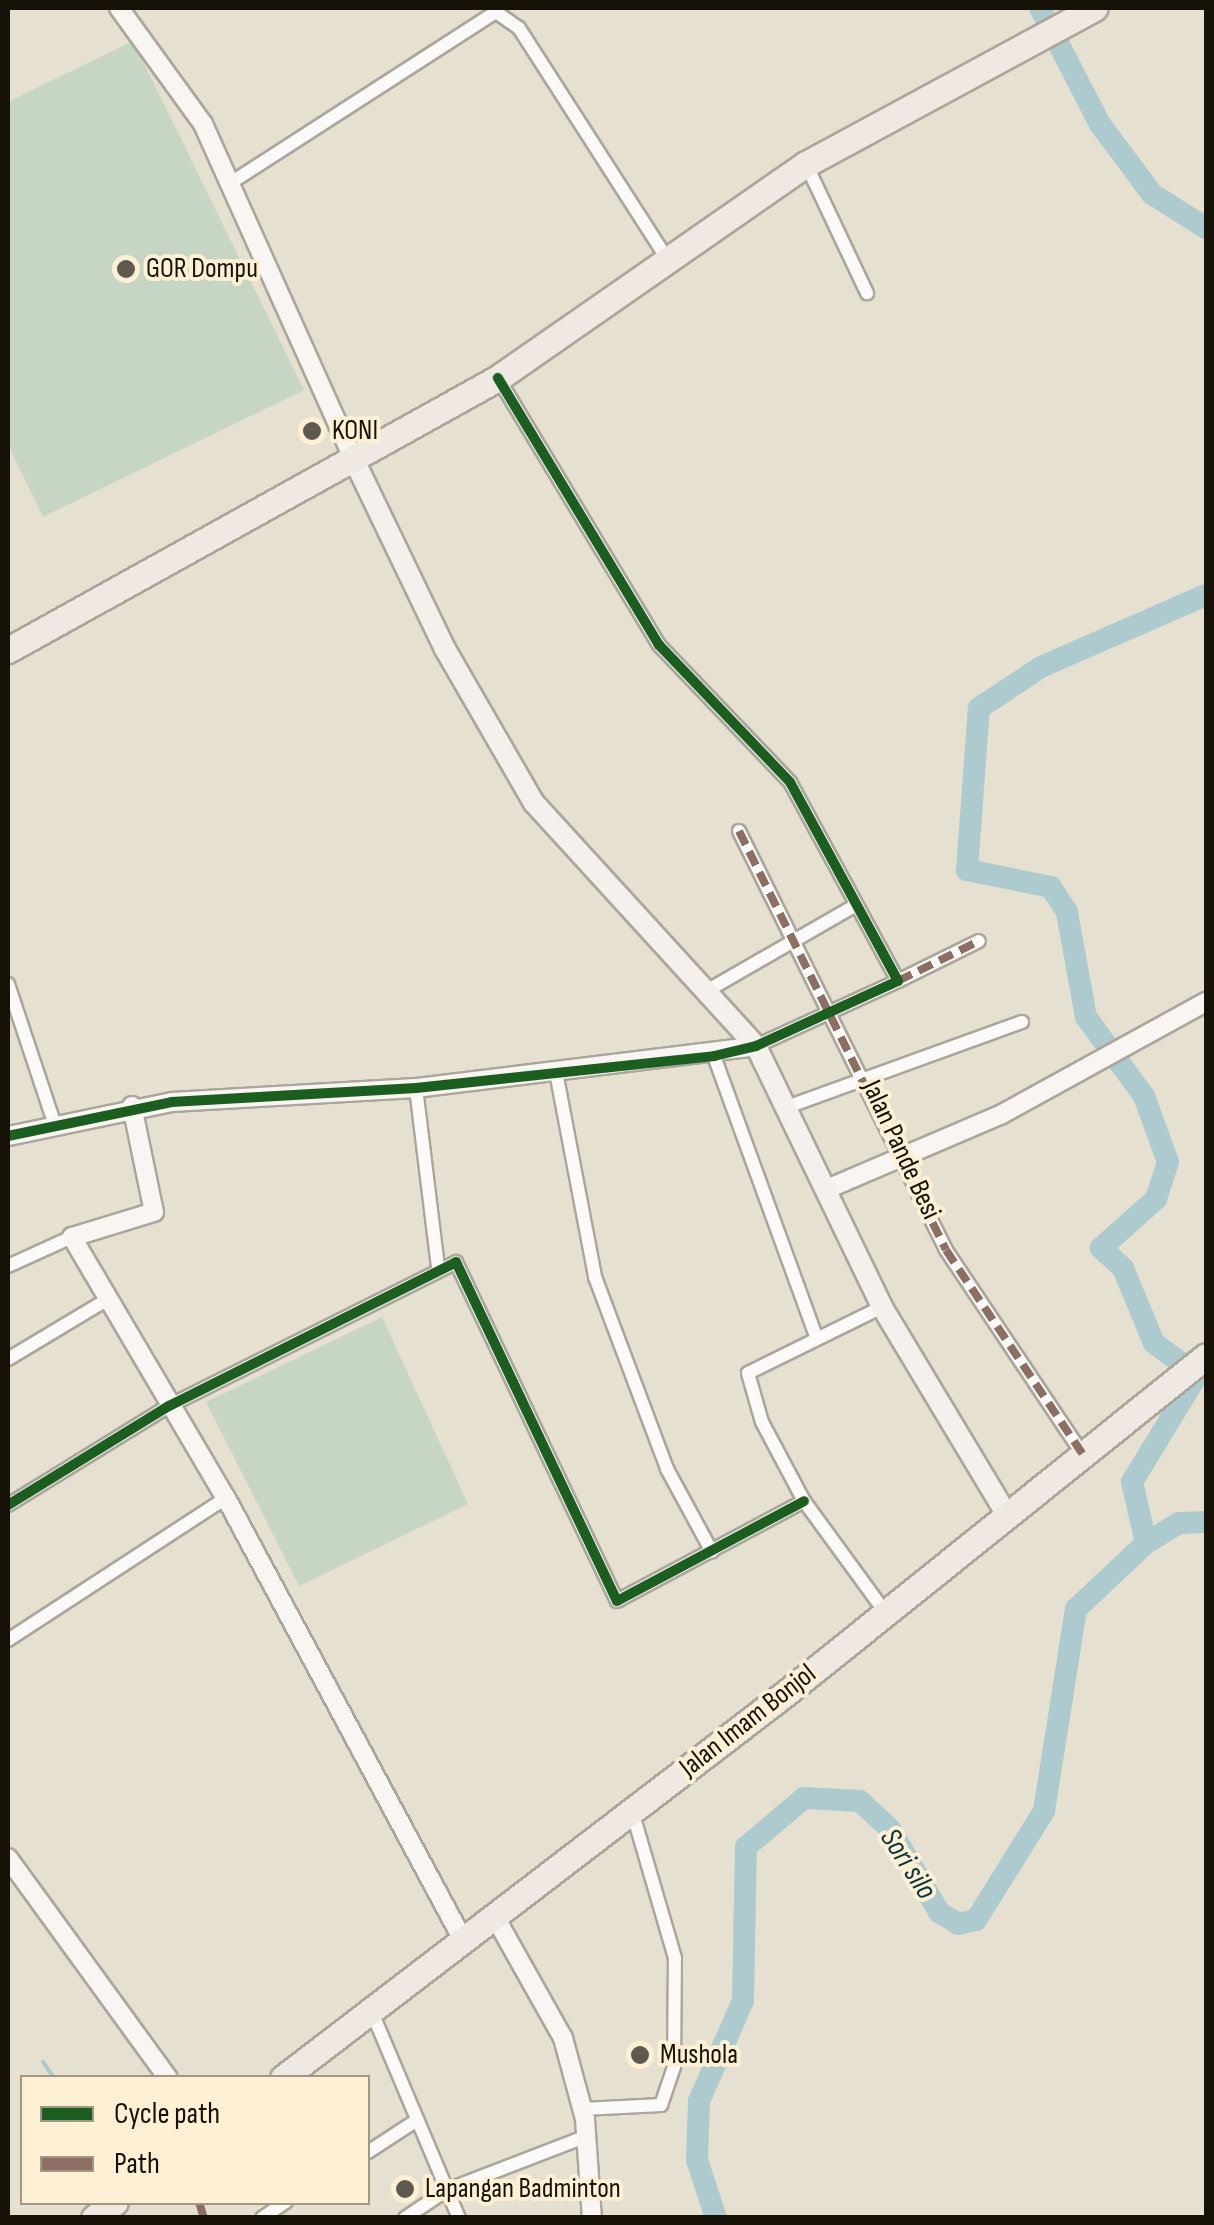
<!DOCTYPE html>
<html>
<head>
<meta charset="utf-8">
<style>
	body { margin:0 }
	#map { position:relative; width:1214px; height:2225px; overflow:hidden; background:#e6e0d1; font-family:"Sofia Sans Condensed",sans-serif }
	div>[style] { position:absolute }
	.green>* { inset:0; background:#c7d6c4 }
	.round { border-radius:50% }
	.stream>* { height:4px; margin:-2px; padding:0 2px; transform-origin:2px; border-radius:2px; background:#adcace }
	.river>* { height:22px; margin:-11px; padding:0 11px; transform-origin:11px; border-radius:11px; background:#adcace }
	.roads { filter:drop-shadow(2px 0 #aba69b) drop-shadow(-2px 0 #aba69b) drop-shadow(0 2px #aba69b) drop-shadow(0 -2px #aba69b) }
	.street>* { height:12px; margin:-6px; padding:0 6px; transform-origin:6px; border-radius:6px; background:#fbfaf8 }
	.secondary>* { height:18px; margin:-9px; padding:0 9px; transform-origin:9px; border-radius:9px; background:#f8f5f2 }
	.primary>* { height:20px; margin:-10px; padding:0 10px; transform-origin:10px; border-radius:10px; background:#f4f0eb }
	.highway>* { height:25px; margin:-12.5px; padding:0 12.5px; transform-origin:12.5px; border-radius:12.5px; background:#f0e8e2 }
	.quiet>* { height:8px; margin-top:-4px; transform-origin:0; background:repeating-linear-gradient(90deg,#8d6e63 0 15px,transparent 0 23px) }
	.cycleway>* { height:10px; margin:-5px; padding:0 5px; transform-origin:5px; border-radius:5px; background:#1b5e20 }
	.dots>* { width:28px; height:28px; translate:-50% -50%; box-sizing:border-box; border:5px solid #fdf0d5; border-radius:50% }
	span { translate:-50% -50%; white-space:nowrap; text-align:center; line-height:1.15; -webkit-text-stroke:8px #fdf0d5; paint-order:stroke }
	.poi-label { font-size:28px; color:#161208 }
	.left { translate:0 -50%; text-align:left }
	.street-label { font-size:28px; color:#161208 }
	.water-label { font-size:30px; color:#0b363f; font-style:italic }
	.frame { position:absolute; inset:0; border:10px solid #161208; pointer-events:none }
	.legend { position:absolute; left:20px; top:2075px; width:350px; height:130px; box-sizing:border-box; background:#fdf0d5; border:2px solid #a19783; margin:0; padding:12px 18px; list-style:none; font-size:30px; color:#161208 }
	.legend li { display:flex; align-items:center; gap:20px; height:50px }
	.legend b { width:50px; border:2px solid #a19783 }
</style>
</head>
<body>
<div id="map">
	<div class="green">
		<div style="clip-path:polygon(133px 41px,304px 390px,43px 517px,8px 445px,8px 102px)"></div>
		<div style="clip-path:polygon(382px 1317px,468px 1504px,299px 1586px,206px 1402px)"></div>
		<div class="round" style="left:394px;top:2178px;width:22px;height:22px"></div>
	</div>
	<div class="stream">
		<div style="left:43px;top:2062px;width:19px;rotate:55deg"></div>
	</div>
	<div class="river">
		<div style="left:1040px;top:8px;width:131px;rotate:62.7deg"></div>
		<div style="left:1100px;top:124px;width:87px;rotate:53.4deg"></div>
		<div style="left:1152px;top:194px;width:64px;rotate:32.2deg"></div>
		<div style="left:1146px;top:1543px;width:63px;rotate:-102.9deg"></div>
		<div style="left:1132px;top:1482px;width:125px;rotate:-58.7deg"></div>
		<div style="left:1197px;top:1375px;width:54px;rotate:-143.3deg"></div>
		<div style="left:1154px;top:1343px;width:81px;rotate:-112.5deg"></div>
		<div style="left:1123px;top:1268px;width:30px;rotate:-138deg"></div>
		<div style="left:1101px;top:1248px;width:74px;rotate:-41.7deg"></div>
		<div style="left:1156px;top:1199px;width:39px;rotate:-72deg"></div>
		<div style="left:1168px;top:1162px;width:70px;rotate:-110deg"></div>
		<div style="left:1144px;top:1096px;width:98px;rotate:-126.3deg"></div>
		<div style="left:1086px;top:1017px;width:107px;rotate:-100.3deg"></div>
		<div style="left:1067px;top:912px;width:30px;rotate:-123deg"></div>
		<div style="left:1051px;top:887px;width:86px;rotate:-168.6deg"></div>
		<div style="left:967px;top:870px;width:162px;rotate:-85.8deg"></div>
		<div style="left:979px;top:708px;width:74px;rotate:-33.5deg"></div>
		<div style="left:1041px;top:667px;width:180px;rotate:-23.6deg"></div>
		<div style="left:716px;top:2218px;width:61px;rotate:-108.1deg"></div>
		<div style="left:697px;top:2160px;width:59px;rotate:-88.1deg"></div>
		<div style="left:699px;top:2101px;width:109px;rotate:-66.3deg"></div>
		<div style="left:743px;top:2001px;width:154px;rotate:-88.9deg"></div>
		<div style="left:746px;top:1847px;width:76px;rotate:-40.2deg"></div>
		<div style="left:804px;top:1798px;width:56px;rotate:3.1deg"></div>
		<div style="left:860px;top:1801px;width:41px;rotate:43deg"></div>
		<div style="left:890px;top:1829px;width:96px;rotate:59.4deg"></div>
		<div style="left:939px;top:1912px;width:22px;rotate:32deg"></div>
		<div style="left:958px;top:1924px;width:18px;rotate:-13deg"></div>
		<div style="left:976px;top:1920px;width:128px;rotate:-58deg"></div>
		<div style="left:1044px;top:1811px;width:205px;rotate:-81deg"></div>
		<div style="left:1076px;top:1609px;width:96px;rotate:-43.3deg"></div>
		<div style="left:1146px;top:1543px;width:39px;rotate:-31deg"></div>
		<div style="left:1179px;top:1523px;width:27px;rotate:-2deg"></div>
	</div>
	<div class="roads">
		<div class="street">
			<div style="left:806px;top:164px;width:143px;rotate:64.7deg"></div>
			<div style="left:232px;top:182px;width:314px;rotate:-32.8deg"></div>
			<div style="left:496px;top:12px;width:28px;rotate:35deg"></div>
			<div style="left:519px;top:28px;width:272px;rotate:57.3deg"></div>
			<div style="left:498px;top:378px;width:312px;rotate:58.9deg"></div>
			<div style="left:659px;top:645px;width:190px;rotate:46.3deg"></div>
			<div style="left:790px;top:782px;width:226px;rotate:61.5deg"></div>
			<div style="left:898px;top:981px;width:156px;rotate:155.4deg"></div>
			<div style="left:739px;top:831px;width:467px;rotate:63.7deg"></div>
			<div style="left:946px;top:1250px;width:248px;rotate:56.2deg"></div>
			<div style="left:898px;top:981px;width:90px;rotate:-26.3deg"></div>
			<div style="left:8px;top:984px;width:149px;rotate:71.6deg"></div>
			<div style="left:710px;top:989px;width:168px;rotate:-29.9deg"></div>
			<div style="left:714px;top:1056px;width:299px;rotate:70deg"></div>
			<div style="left:556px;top:1072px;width:209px;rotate:79.2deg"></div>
			<div style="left:595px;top:1277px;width:205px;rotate:69.4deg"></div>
			<div style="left:667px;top:1469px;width:94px;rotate:61.5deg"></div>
			<div style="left:416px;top:1088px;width:181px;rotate:83deg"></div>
			<div style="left:787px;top:1107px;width:250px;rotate:-19.9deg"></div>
			<div style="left:8px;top:1266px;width:70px;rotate:-24.4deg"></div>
			<div style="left:882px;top:1307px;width:149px;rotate:153.8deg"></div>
			<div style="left:748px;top:1373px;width:51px;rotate:74.1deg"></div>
			<div style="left:762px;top:1422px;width:89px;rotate:62deg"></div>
			<div style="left:804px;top:1501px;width:137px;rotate:53.9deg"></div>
			<div style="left:8px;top:1359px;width:114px;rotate:-31deg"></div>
			<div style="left:8px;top:1505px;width:189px;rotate:-31.6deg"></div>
			<div style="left:169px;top:1406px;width:321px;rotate:-26.6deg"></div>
			<div style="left:456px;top:1262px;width:375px;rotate:64.6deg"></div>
			<div style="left:617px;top:1601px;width:212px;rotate:-28.1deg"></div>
			<div style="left:8px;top:1640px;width:260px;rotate:-33.1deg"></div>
			<div style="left:371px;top:2010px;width:226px;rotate:67.1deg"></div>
			<div style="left:583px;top:2109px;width:78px;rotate:-2.9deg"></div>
			<div style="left:661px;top:2105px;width:40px;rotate:-71.1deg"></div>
			<div style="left:674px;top:2067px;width:109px;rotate:-89.5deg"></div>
			<div style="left:675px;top:1958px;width:153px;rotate:-106.3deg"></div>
			<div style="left:368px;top:2152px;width:59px;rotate:-33.1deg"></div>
			<div style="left:262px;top:2218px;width:29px;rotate:-34deg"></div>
			<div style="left:405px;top:2218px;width:50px;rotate:-33.7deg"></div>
			<div style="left:447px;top:2190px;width:150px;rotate:-21.1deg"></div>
		</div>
		<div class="secondary">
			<div style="left:119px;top:8px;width:143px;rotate:54.1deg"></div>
			<div style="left:203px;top:124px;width:371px;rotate:65.8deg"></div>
			<div style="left:132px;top:1106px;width:108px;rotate:78.3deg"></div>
			<div style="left:154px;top:1212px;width:86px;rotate:163deg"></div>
			<div style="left:72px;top:1237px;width:303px;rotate:59.5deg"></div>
			<div style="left:226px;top:1498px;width:502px;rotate:61.8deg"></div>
			<div style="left:8px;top:1136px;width:167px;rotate:-11.7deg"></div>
			<div style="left:172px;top:1102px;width:244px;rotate:-3.3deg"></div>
			<div style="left:416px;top:1088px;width:343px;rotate:-7deg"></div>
			<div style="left:827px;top:1189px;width:190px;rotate:-23.2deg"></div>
			<div style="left:1002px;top:1114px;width:233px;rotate:-28.8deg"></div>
			<div style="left:8px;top:1858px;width:272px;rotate:54deg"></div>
			<div style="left:495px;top:1917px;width:139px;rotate:60.7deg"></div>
			<div style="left:563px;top:2038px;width:84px;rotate:74.8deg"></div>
			<div style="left:585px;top:2119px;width:99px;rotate:86deg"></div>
		</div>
		<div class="primary">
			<div style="left:355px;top:462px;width:208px;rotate:64.3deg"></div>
			<div style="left:445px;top:649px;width:178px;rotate:60deg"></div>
			<div style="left:534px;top:803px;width:329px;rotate:47.6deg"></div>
			<div style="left:756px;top:1046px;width:290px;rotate:64.2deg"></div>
			<div style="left:882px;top:1307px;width:245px;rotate:59deg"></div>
		</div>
		<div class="highway">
			<div style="left:8px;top:650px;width:560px;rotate:-29.03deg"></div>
			<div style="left:498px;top:378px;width:375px;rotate:-34.8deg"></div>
			<div style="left:806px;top:164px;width:328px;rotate:-28.4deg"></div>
			<div style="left:283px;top:2078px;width:633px;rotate:-37.43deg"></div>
			<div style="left:786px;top:1693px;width:538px;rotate:-38.74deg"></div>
			<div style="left:94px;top:2218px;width:26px;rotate:-37deg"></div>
		</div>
	</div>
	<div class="quiet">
		<div style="left:739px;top:831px;width:467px;rotate:63.7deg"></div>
		<div style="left:946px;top:1250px;width:248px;rotate:56.2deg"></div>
		<div style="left:898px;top:981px;width:90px;rotate:-26.3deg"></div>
		<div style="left:199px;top:2202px;width:17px;rotate:73deg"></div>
	</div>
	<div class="cycleway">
		<div style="left:8px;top:1136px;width:167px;rotate:-11.7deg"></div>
		<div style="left:172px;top:1102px;width:244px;rotate:-3.3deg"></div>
		<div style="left:416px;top:1088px;width:300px;rotate:-6.1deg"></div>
		<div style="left:714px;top:1056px;width:43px;rotate:-13.4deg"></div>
		<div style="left:756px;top:1046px;width:156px;rotate:-24.6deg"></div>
		<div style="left:898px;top:981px;width:226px;rotate:-118.5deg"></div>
		<div style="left:790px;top:782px;width:190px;rotate:-133.7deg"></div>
		<div style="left:659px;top:645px;width:312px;rotate:-121.1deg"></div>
		<div style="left:8px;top:1505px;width:189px;rotate:-31.6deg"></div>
		<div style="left:169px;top:1406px;width:321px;rotate:-26.6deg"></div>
		<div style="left:456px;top:1262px;width:375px;rotate:64.6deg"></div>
		<div style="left:617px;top:1601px;width:212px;rotate:-28.1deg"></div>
	</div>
	<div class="dots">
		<div style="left:126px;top:269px;background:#5f5a4e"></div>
		<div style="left:312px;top:431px;background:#5f5a4e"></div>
		<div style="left:640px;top:2055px;background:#5f5a4e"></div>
		<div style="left:405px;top:2189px;background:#5f5a4e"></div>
	</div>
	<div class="poi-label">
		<span class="left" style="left:146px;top:269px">GOR Dompu</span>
		<span class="left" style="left:332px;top:431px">KONI</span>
		<span class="left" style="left:660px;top:2055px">Mushola</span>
		<span class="left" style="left:425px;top:2189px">Lapangan Badminton</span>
	</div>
	<div class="street-label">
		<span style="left:901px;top:1150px;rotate:65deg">Jalan Pande Besi</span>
		<span style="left:748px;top:1721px;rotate:-38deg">Jalan Imam Bonjol</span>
	</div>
	<div class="water-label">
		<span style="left:908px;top:1864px;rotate:57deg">Sori silo</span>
	</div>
	<div class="frame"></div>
	<ul class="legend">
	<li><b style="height:12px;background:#1b5e20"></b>Cycle path</li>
	<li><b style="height:12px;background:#8d6e63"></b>Path</li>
	</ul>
</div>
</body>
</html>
